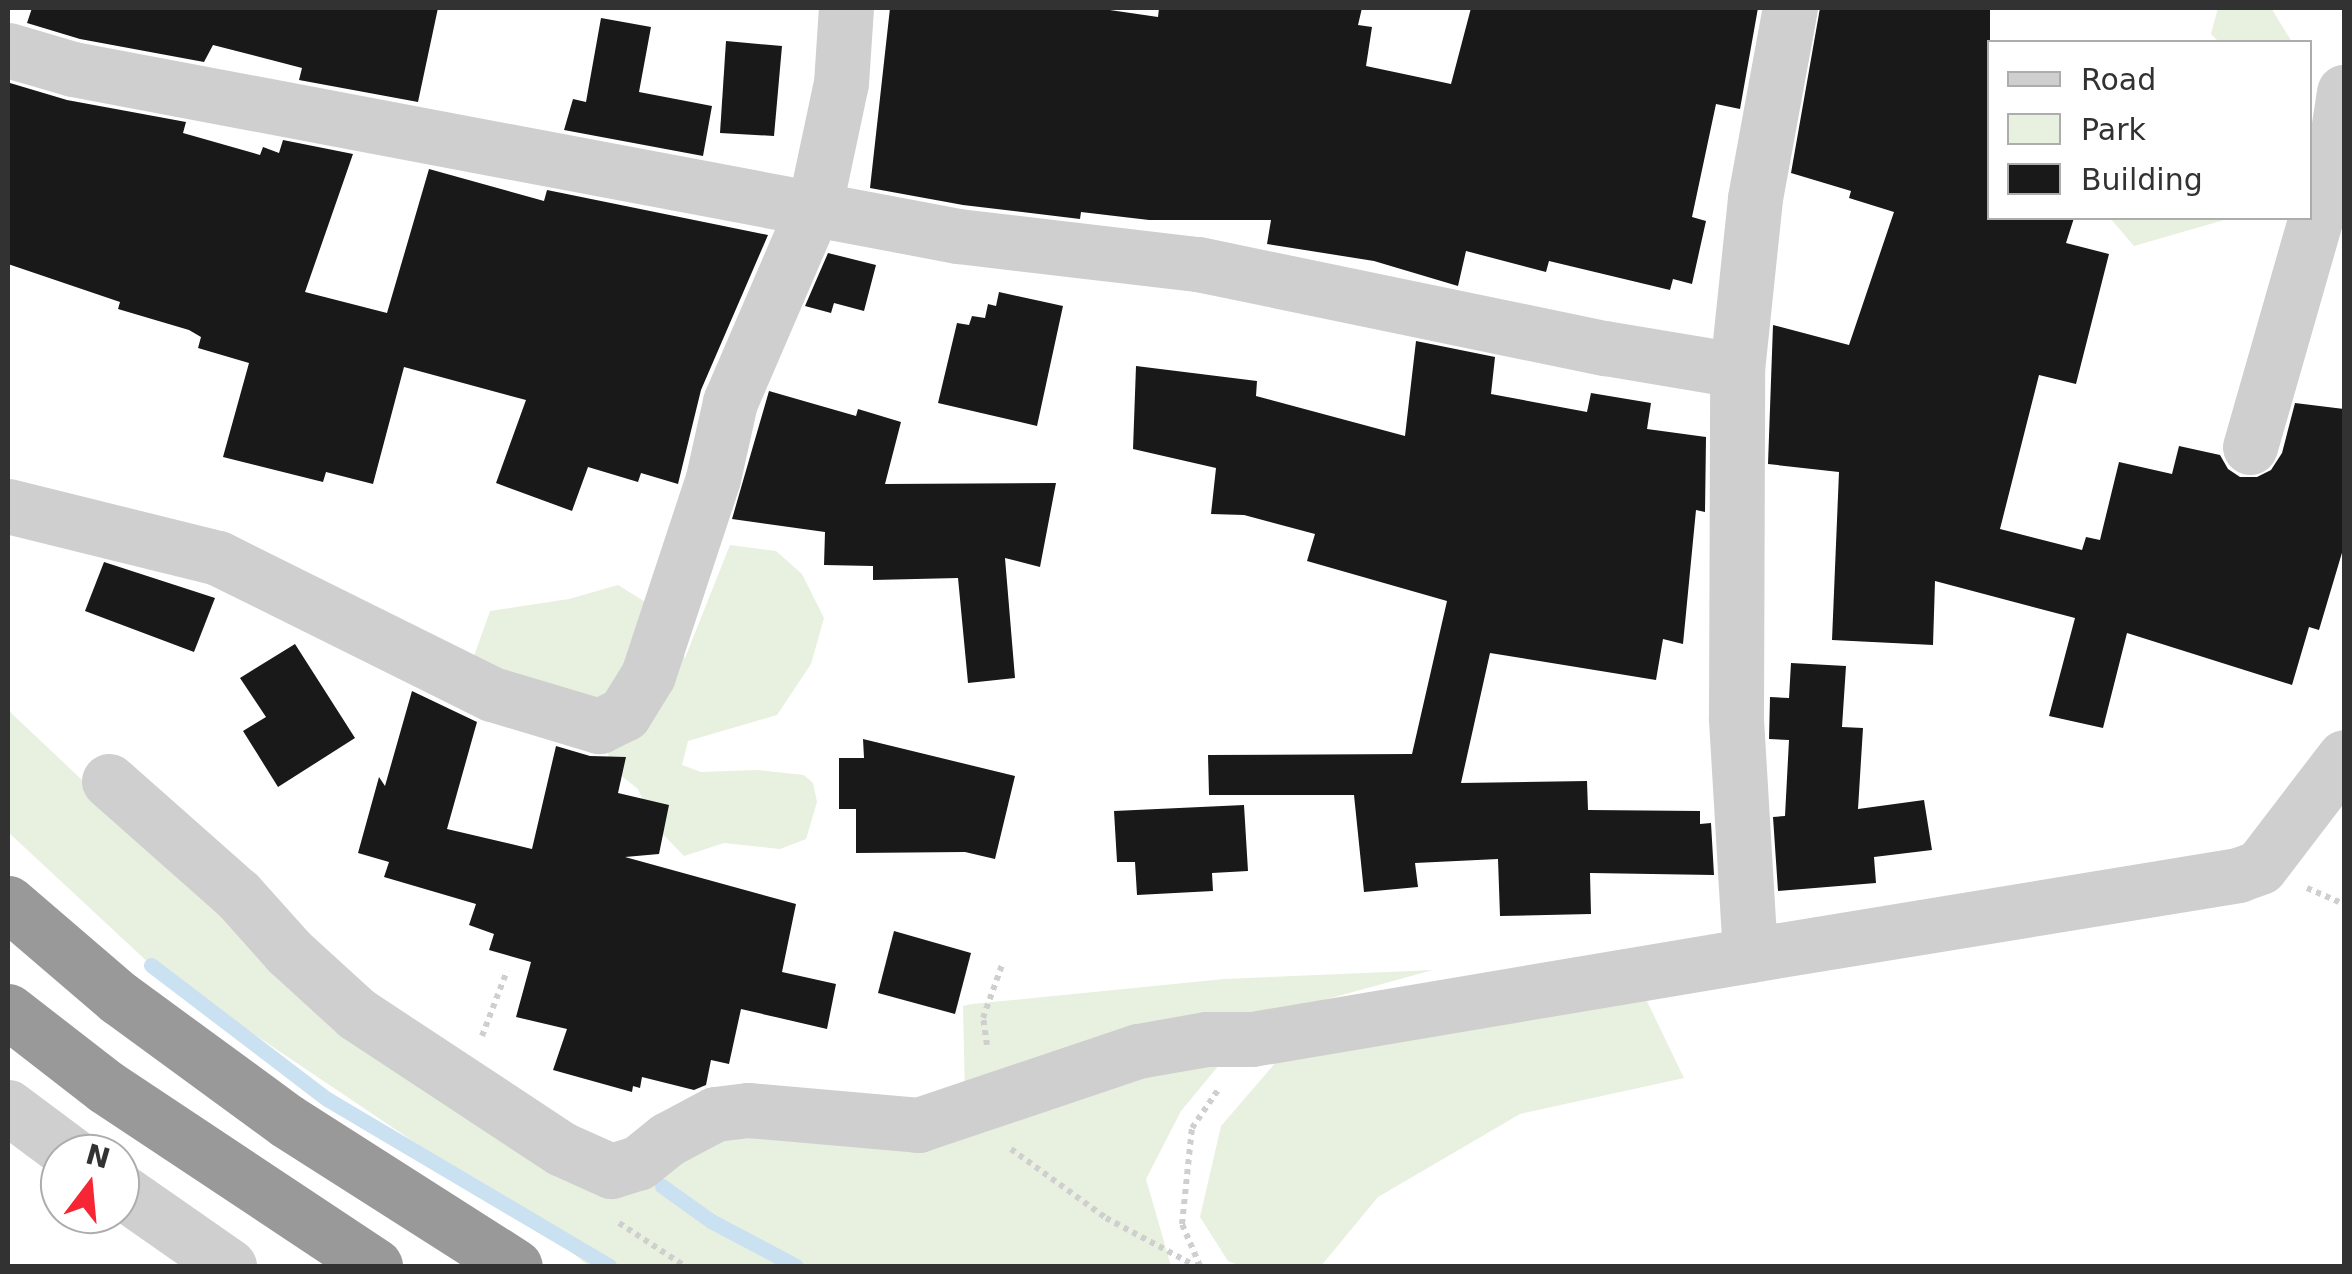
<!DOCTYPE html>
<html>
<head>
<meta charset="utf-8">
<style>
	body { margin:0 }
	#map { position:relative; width:2352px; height:1274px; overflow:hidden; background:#fff; font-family:"DejaVu Sans",sans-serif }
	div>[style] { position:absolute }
	.green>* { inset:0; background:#e8f0df }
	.stream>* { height:15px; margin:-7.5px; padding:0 7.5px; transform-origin:7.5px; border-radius:7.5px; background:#cae1f1 }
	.building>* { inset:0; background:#191919 }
	.path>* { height:6px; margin-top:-3px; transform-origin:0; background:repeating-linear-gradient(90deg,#cfcfcf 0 5px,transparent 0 10px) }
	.minor>* { height:55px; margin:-27.5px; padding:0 27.5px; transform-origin:27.5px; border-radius:27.5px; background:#cfcfcf }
	.highway>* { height:55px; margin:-27.5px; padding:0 27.5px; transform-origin:27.5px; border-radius:27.5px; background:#999 }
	span { translate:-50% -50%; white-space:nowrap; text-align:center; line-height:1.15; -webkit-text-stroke:10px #fff; paint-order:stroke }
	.frame { position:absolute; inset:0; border:10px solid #323232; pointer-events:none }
	.legend { position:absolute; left:1987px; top:40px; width:325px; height:180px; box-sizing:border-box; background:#fff; border:2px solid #adadad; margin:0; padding:12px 18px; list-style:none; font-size:30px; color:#323232 }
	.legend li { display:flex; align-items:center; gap:20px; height:50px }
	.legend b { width:50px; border:2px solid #adadad }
	.north { position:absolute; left:40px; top:1134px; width:100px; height:100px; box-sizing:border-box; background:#fff; border:2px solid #adadad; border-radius:50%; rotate:16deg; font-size:28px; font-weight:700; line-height:40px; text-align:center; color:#323232 }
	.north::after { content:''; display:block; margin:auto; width:35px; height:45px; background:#f72634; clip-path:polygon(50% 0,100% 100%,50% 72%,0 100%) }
</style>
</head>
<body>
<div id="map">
	<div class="green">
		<div style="clip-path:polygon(2218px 8px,2271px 8px,2292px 42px,2219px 42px,2211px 34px)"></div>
		<div style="clip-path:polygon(2110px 218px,2231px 218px,2134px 246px)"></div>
		<div style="clip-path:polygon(730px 545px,776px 551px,802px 574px,824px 618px,811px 664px,777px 715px,688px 741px,682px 765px,701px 772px,757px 770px,804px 775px,813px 783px,817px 802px,806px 839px,780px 849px,724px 843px,684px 856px,654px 825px,638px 789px,608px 765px,609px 744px,474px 656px,490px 611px,569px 599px,618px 585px,655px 608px,685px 658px)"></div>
		<div style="clip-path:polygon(8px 710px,137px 832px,552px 1171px,719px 1133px,898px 1114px,965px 1095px,963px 1006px,972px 1004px,1224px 979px,1433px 970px,1258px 1018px,1181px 1111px,1146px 1179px,1171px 1266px,589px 1266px,533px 1222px,151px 965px,8px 832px)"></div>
		<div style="clip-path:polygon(1642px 991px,1684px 1078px,1520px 1114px,1378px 1197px,1321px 1266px,1241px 1266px,1228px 1261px,1200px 1217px,1221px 1126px,1276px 1062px)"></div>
	</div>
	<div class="stream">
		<div style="left:151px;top:965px;width:221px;rotate:37.3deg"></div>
		<div style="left:327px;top:1099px;width:328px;rotate:30.6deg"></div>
		<div style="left:662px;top:1186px;width:60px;rotate:35.5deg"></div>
		<div style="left:711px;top:1221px;width:96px;rotate:27.9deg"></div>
	</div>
	<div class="building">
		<div style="clip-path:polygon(32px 8px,438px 8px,418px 102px,299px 80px,302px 68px,213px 45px,204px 62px,80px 39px,27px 23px)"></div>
		<div style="clip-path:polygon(890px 8px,1096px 8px,1158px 17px,1159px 8px,1362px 8px,1358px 25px,1372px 27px,1366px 66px,1451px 84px,1471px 8px,1758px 8px,1740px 109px,1716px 104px,1692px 217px,1706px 221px,1692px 284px,1673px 279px,1670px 290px,1549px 261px,1546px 272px,1466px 251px,1458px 286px,1374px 261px,1267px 244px,1271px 220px,1149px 220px,1081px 212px,1080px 219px,963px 205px,870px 188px)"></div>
		<div style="clip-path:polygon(1820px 8px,1990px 8px,1990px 218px,2074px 218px,2066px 243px,2109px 254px,2076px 384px,2039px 375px,2000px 529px,2082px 550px,2086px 537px,2100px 540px,2119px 462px,2172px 474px,2179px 446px,2220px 455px,2228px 469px,2240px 477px,2257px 477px,2271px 470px,2282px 453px,2295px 403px,2344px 409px,2344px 546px,2319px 630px,2309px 627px,2292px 685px,2127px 633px,2103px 728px,2049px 716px,2075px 618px,1935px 581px,1933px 645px,1832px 640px,1839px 472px,1768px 464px,1773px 325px,1849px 345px,1894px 212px,1849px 198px,1851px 191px,1791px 173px)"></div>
		<div style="clip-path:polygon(601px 18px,651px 27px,639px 92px,712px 106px,703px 156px,564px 130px,573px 99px,586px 102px)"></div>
		<div style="clip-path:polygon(726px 41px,782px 46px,774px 136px,720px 133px)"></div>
		<div style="clip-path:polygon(10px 83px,67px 100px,186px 122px,183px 133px,260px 155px,263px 147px,279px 153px,283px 140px,353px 154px,305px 292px,387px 313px,429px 169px,544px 201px,547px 190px,768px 235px,701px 390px,678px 484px,641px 473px,638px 482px,588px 467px,572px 511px,496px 483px,526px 400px,404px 367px,373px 484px,326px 472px,323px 482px,223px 457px,249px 363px,198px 348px,201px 337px,189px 330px,118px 309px,120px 302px,8px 264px)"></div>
		<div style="clip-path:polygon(828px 253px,876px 265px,864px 311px,834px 303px,831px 313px,805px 306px)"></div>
		<div style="clip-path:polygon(999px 292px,1063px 306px,1037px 426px,938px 403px,957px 323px,969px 325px,972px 316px,985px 318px,988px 304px,996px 306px)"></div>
		<div style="clip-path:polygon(1416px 341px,1495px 357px,1491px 394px,1587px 412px,1591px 393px,1651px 403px,1647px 429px,1706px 437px,1705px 512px,1696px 510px,1683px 644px,1663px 639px,1656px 680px,1490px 653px,1461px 783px,1587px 781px,1588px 810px,1700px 811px,1700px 824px,1711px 823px,1714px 875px,1590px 873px,1591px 914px,1500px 916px,1498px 859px,1415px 863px,1418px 887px,1364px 892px,1354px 795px,1209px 795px,1208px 755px,1412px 754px,1447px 601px,1307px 561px,1315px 534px,1244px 515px,1211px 514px,1216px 468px,1133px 449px,1136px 366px,1257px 381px,1256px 396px,1405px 436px)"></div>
		<div style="clip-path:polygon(769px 391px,856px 416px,858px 409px,901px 422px,885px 484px,1056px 483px,1040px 567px,1005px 558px,1015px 678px,968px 683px,958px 578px,873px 580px,873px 566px,824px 565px,825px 532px,732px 519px)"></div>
		<div style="clip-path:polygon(104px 562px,215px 598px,194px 652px,85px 611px)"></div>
		<div style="clip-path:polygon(295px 644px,355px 738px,278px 787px,243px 731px,266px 717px,240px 678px)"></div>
		<div style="clip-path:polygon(1791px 663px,1846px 666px,1842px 727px,1863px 728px,1858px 809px,1924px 800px,1932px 850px,1874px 857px,1876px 883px,1778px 891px,1773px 817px,1785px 816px,1789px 740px,1769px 739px,1770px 697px,1789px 698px)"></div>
		<div style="clip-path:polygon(412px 691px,477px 722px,447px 829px,532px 849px,556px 746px,590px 756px,626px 757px,618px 793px,669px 805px,659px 854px,625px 857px,796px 904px,782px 972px,836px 984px,827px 1029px,741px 1009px,729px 1064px,711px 1060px,706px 1085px,694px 1090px,642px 1077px,640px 1088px,633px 1086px,632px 1092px,553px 1070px,567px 1029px,516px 1017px,531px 962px,489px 950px,494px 934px,469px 925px,476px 904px,384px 877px,389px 862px,358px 853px,379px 777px,385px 786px)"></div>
		<div style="clip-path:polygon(863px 739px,1015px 776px,995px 859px,965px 852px,856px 853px,856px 809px,839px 809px,839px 758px,864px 758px)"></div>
		<div style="clip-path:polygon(1244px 805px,1248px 871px,1212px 873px,1213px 891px,1137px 895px,1135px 862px,1117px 862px,1114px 811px)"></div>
		<div style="clip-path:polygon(894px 931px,971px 953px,955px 1014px,878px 993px)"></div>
	</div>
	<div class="path">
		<div style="left:2307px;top:888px;width:40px;rotate:23.4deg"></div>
		<div style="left:482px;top:1036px;width:70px;rotate:-69deg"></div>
		<div style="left:987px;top:1045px;width:27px;rotate:-98deg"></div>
		<div style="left:983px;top:1018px;width:56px;rotate:-70.3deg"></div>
		<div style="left:1011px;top:1149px;width:117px;rotate:36deg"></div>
		<div style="left:1106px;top:1218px;width:102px;rotate:28.1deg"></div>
		<div style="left:619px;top:1223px;width:79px;rotate:33.1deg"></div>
		<div style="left:1200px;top:1266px;width:46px;rotate:-113.2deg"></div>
		<div style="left:1182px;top:1224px;width:97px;rotate:-84.1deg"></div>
		<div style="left:1192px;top:1128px;width:46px;rotate:-55.6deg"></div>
	</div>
	<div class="minor">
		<div style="left:8px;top:50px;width:68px;rotate:16.3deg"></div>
		<div style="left:73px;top:69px;width:901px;rotate:10.69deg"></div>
		<div style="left:958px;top:236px;width:242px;rotate:6.7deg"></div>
		<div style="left:1198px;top:264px;width:416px;rotate:11.7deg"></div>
		<div style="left:1605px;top:348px;width:134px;rotate:9.5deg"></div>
		<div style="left:2250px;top:447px;width:308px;rotate:-74deg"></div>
		<div style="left:2335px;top:151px;width:60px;rotate:-81.3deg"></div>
		<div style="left:8px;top:506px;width:216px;rotate:13.9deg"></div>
		<div style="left:218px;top:558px;width:306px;rotate:26.4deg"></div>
		<div style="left:492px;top:694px;width:112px;rotate:16.7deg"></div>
		<div style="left:599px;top:726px;width:28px;rotate:-26deg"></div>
		<div style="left:624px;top:714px;width:46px;rotate:-58.4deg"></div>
		<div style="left:648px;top:675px;width:207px;rotate:-71.7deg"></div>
		<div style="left:713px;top:478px;width:78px;rotate:-77.4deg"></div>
		<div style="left:730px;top:402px;width:215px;rotate:-66.7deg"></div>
		<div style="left:815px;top:205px;width:125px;rotate:-78deg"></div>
		<div style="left:841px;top:83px;width:75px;rotate:-86.2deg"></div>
		<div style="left:109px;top:781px;width:172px;rotate:41.5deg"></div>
		<div style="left:238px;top:895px;width:76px;rotate:48.2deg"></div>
		<div style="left:289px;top:952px;width:92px;rotate:42.4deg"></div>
		<div style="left:357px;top:1014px;width:245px;rotate:33.4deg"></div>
		<div style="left:562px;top:1149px;width:54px;rotate:24.2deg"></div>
		<div style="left:611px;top:1171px;width:28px;rotate:-17deg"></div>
		<div style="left:638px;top:1163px;width:38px;rotate:-39deg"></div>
		<div style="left:668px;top:1139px;width:53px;rotate:-28deg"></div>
		<div style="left:715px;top:1114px;width:33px;rotate:-7deg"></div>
		<div style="left:748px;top:1110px;width:171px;rotate:5deg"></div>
		<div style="left:918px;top:1125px;width:232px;rotate:-18.6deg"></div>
		<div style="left:1138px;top:1051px;width:70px;rotate:-9.9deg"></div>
		<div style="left:1207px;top:1039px;width:45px"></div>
		<div style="left:1252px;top:1039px;width:505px;rotate:-9.57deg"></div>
		<div style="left:1750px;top:955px;width:239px;rotate:-93.4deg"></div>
		<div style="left:1736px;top:716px;width:346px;rotate:-89.8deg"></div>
		<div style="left:1737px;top:370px;width:173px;rotate:-84deg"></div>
		<div style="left:1755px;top:198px;width:193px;rotate:-79.6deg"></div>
		<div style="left:1750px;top:955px;width:495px;rotate:-9.3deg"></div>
		<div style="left:2238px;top:875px;width:23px;rotate:-20deg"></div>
		<div style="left:2260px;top:867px;width:138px;rotate:-52.6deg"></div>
		<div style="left:8px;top:1107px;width:79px;rotate:36.7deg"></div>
		<div style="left:120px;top:1190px;width:133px;rotate:34.9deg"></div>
	</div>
	<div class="highway">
		<div style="left:8px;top:903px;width:146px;rotate:40.6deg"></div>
		<div style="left:119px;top:998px;width:208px;rotate:36.2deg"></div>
		<div style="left:287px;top:1121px;width:270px;rotate:32.5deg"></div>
		<div style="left:8px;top:1011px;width:124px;rotate:37.8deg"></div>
		<div style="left:106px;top:1087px;width:323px;rotate:33.6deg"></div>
	</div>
	<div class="frame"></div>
	<ul class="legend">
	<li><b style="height:12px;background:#cfcfcf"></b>Road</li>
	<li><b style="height:28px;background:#e8f0df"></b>Park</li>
	<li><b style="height:28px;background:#191919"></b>Building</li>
	</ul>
	<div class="north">N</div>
</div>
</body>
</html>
